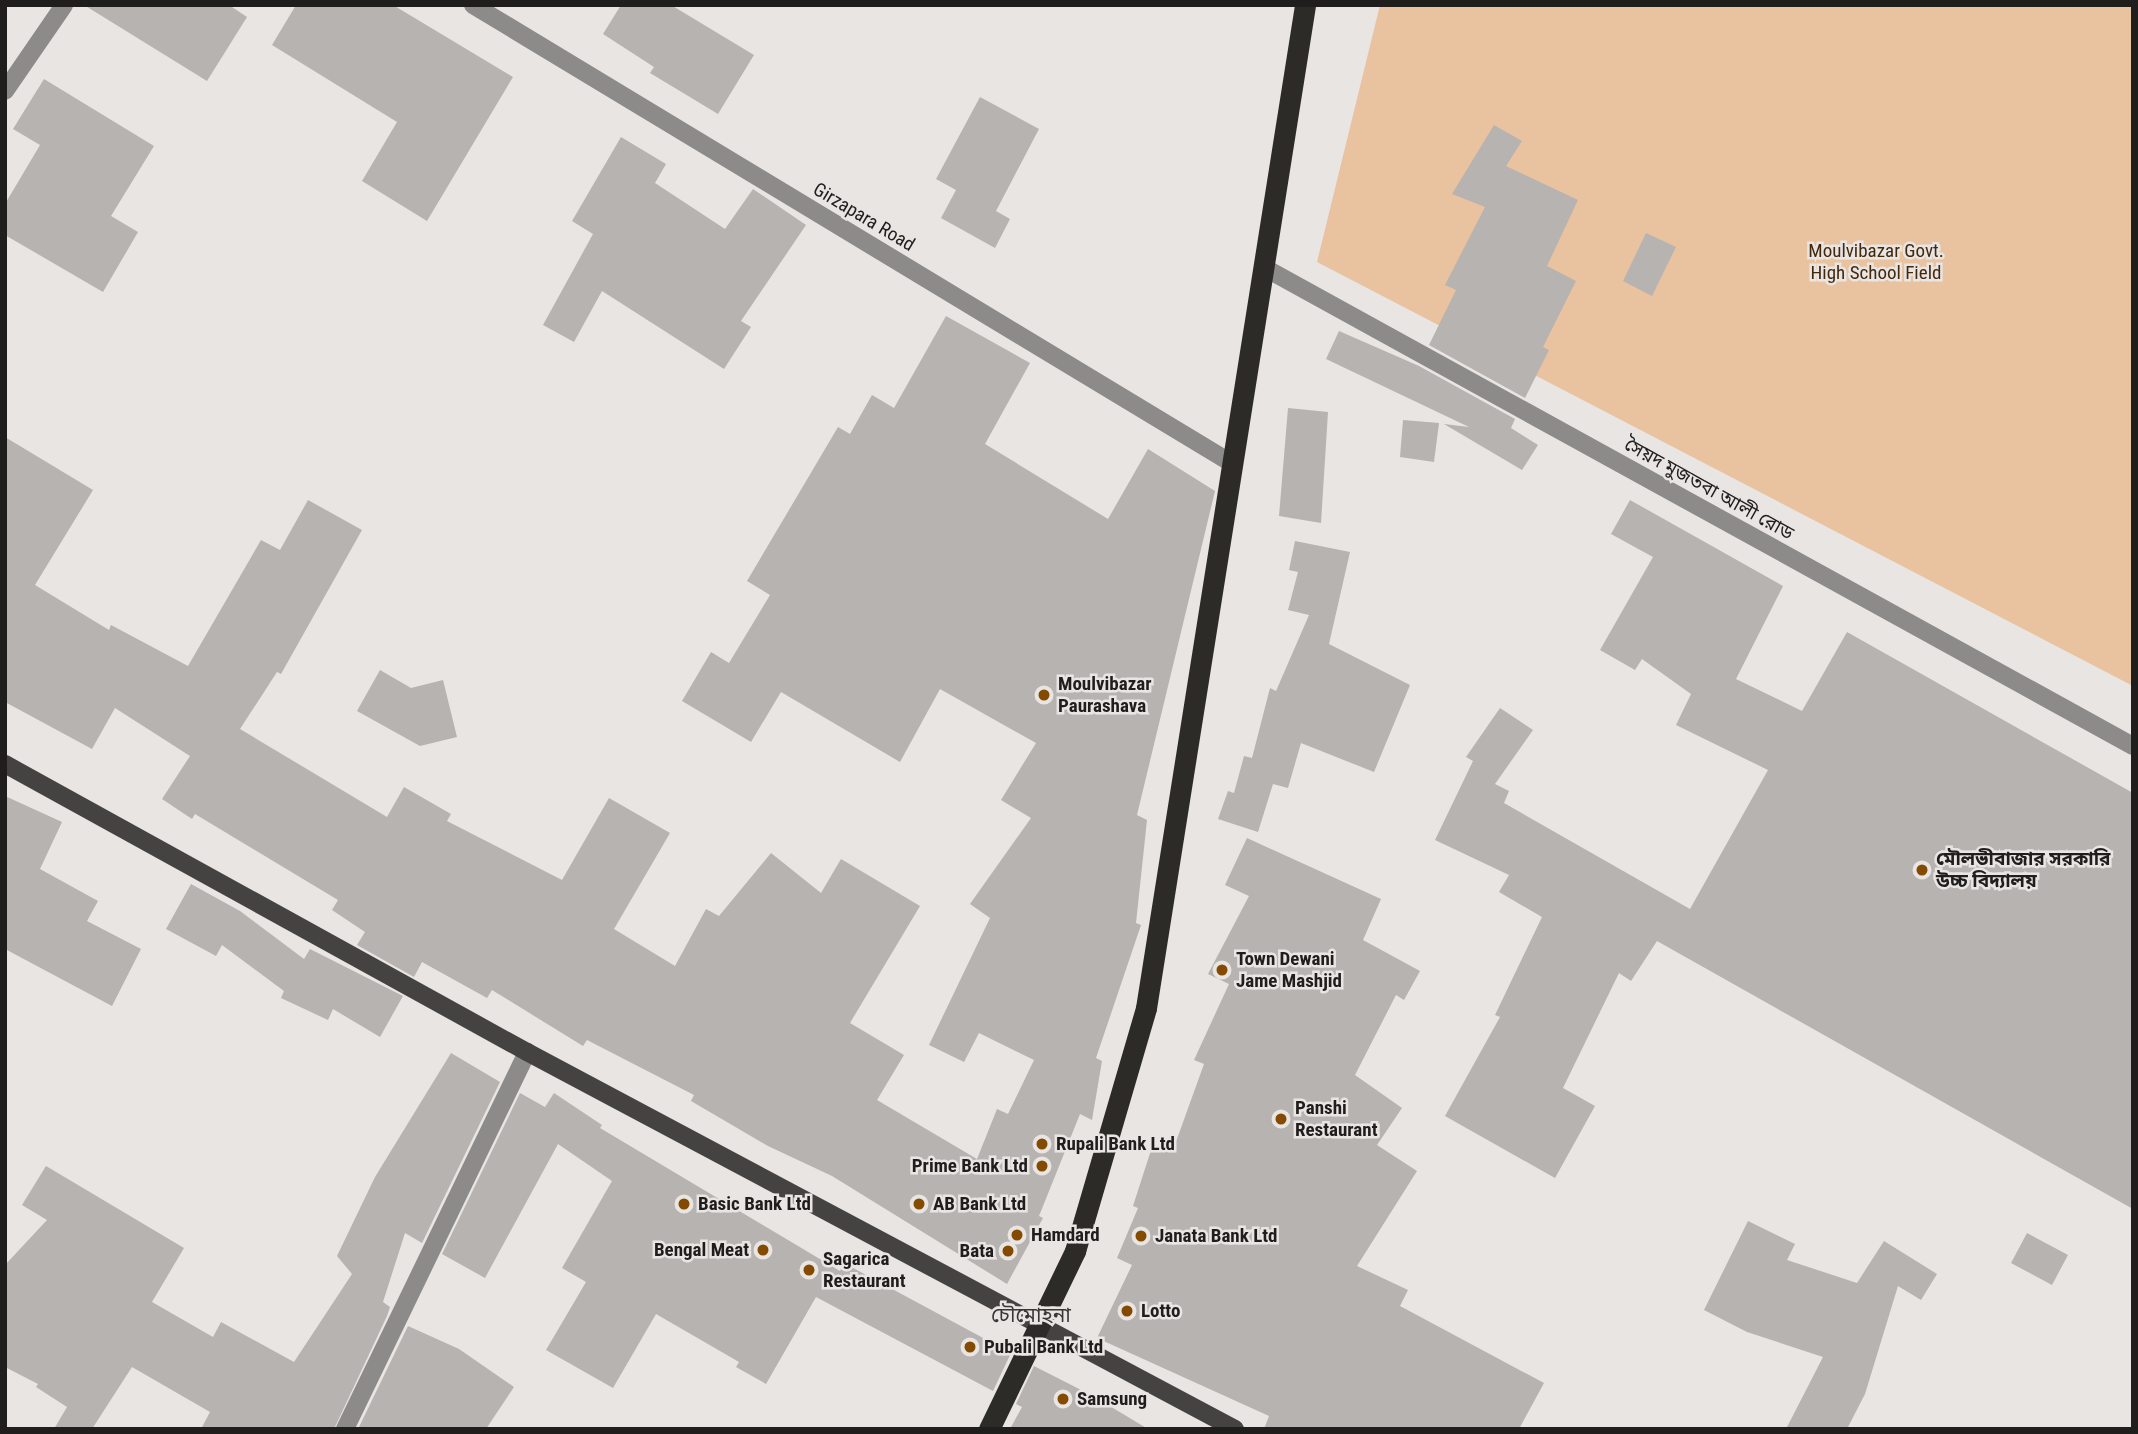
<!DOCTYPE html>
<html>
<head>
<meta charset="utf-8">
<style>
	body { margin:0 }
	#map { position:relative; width:2138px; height:1434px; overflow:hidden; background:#e8e5e3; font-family:"Roboto Condensed","Noto Sans Bengali",sans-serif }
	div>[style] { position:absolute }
	.green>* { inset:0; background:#e9c2a0 }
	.building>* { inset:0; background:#b6b3b1 }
	.minor>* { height:18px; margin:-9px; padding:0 9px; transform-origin:9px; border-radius:9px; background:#8d8b8a }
	.major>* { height:18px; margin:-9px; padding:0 9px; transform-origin:9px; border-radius:9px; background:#454341 }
	.highway>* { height:21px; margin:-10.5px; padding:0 10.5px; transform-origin:10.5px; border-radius:10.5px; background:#2d2b28 }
	.dots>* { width:19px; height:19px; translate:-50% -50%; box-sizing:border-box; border:4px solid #e8e5e3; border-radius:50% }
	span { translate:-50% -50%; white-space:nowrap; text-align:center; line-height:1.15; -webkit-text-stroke:5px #e8e5e3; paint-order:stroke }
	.street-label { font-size:19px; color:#1f1e1d }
	.park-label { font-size:19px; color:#44280c }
	.poi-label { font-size:19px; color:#1f1e1d; font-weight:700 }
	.left { translate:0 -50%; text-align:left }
	.right { translate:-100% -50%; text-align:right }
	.neighbourhood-label { font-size:21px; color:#393735 }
	.frame { position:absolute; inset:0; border:7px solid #1f1e1d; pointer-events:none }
</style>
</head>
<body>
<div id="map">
	<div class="green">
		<div style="clip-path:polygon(1380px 5px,2133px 5px,2133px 686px,1317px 262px)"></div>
	</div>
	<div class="building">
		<div style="clip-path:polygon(84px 5px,229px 5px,247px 17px,207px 81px)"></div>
		<div style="clip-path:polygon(296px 5px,393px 5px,513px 77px,427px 221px,362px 181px,397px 122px,272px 45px)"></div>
		<div style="clip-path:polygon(621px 5px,671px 5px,754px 55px,718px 114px,650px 73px,654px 67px,603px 34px)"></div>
		<div style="clip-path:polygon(44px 79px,154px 146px,111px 216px,138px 232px,103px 292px,5px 235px,5px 204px,40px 145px,13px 129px)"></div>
		<div style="clip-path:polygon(980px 97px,1039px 129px,996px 211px,1010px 219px,995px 248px,941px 218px,956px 190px,936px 179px)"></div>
		<div style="clip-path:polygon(1494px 125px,1522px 141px,1506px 166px,1578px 200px,1547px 266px,1576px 281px,1543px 347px,1549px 350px,1525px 398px,1429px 345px,1456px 290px,1445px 285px,1485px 207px,1452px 194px)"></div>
		<div style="clip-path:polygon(621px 137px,666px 164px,655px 183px,725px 229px,753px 189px,806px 225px,741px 321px,751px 327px,724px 369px,602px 291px,574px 342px,543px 325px,593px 234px,572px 221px)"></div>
		<div style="clip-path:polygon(1646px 233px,1676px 247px,1652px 296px,1623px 281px)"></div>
		<div style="clip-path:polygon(946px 316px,1030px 363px,985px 444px,1108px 519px,1148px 449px,1215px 491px,1137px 815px,1147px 820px,1136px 923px,1141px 925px,1096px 1058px,1102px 1061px,1092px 1120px,1080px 1114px,1039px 1216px,1043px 1218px,1007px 1284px,832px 1176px,768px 1146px,691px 1101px,694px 1095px,587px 1040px,583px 1046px,492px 990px,487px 998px,422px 962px,414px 977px,357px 945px,365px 932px,332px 910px,338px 900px,195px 814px,192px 819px,162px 799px,190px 756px,115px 708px,92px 749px,5px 702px,5px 437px,93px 490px,35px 585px,109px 630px,111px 625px,188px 666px,261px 540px,280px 550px,308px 500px,362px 530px,281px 674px,277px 672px,240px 729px,387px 817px,404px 787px,451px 814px,447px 821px,562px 880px,609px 798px,670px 833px,614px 929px,675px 966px,706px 909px,719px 916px,771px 853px,821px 893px,841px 859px,920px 906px,850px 1023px,904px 1055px,877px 1100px,977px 1159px,997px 1109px,1008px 1114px,1034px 1060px,979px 1033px,964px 1062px,929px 1045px,990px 918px,970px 904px,1031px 818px,1001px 800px,1036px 743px,940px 689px,900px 762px,781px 692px,751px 742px,682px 701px,711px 652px,729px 663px,770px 595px,747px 581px,838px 427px,850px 434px,872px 395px,894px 408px)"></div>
		<div style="clip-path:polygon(1339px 331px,1419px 366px,1515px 419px,1511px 428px,1538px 445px,1522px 470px,1444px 424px,1469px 427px,1326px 359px)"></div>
		<div style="clip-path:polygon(1288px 408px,1328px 412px,1321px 523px,1279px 516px)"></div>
		<div style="clip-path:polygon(1403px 420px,1439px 423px,1434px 462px,1400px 457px)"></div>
		<div style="clip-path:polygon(1630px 500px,1783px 586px,1736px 679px,1802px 711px,1847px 632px,2133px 793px,2133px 1209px,1657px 941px,1631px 981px,1619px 973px,1563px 1088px,1595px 1106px,1555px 1178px,1445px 1116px,1500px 1017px,1495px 1015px,1542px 917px,1499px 892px,1509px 875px,1435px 840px,1473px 761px,1466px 757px,1500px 708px,1533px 730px,1495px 784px,1509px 791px,1504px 803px,1690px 909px,1768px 770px,1676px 725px,1691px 694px,1642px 659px,1635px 670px,1600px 650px,1653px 557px,1611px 534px)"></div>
		<div style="clip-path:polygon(1295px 541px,1350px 552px,1329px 644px,1410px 685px,1374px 772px,1301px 743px,1288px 788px,1273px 784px,1258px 832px,1218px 819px,1228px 791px,1234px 793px,1244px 756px,1252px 758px,1270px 688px,1276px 691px,1309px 615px,1288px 610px,1298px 572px,1289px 570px)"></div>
		<div style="clip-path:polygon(380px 670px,411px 688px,443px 680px,457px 737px,420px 746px,357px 711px)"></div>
		<div style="clip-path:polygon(5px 796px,62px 822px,40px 869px,98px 901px,87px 921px,141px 949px,112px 1006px,5px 949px)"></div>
		<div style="clip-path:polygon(1247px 838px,1381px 899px,1363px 940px,1420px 971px,1404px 1000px,1396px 995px,1355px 1075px,1402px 1108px,1377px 1145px,1417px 1171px,1357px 1266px,1408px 1290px,1400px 1306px,1544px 1383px,1519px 1429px,1264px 1429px,1269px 1416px,1097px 1338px,1132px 1265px,1117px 1258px,1138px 1208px,1133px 1206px,1153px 1144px,1173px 1150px,1204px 1064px,1194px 1060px,1229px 984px,1208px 974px,1249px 896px,1225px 885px)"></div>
		<div style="clip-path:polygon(191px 884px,240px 911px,304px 959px,310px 949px,403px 996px,380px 1037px,333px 1009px,328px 1020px,281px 998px,284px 991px,222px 945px,216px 956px,166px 929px)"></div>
		<div style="clip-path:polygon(451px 1053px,500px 1082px,422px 1243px,405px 1233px,383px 1302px,390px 1307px,387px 1316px,334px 1429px,201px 1429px,210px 1412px,132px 1367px,92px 1429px,54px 1429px,67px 1407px,36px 1387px,38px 1384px,5px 1367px,5px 1265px,47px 1220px,22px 1205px,46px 1166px,184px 1248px,152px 1302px,213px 1337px,221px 1322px,294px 1362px,352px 1274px,337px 1256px,375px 1177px)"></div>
		<div style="clip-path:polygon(520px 1093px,545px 1107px,554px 1093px,602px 1125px,600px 1128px,840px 1271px,844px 1263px,1011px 1353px,993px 1391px,816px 1297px,766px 1384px,736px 1367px,739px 1362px,656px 1314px,613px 1388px,546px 1350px,586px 1282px,562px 1268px,612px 1181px,558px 1144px,485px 1278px,442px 1254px)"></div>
		<div style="clip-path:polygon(1748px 1221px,1795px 1244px,1787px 1260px,1857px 1283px,1884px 1241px,1937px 1274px,1921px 1300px,1898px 1286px,1865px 1394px,1847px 1429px,1786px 1429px,1823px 1357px,1747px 1332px,1704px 1310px)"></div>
		<div style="clip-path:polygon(2027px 1233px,2068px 1255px,2052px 1285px,2011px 1263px)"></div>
		<div style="clip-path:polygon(408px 1326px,459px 1349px,514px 1387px,486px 1429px,358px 1429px)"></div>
		<div style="clip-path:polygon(1034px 1366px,1093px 1396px,1148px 1429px,1010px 1429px,1022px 1407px,1016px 1404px)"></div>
	</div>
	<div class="minor">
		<div style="left:473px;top:5px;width:888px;rotate:31.13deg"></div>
		<div style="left:5px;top:91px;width:104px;rotate:-55.5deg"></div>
		<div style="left:1265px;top:268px;width:991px;rotate:28.84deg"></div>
		<div style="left:345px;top:1429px;width:419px;rotate:-64.2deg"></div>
	</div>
	<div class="major">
		<div style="left:5px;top:764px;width:596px;rotate:28.89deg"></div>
		<div style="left:527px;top:1052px;width:802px;rotate:28.03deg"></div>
	</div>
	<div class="highway">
		<div style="left:989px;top:1429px;width:198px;rotate:-64.2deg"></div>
		<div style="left:1075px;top:1251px;width:253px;rotate:-73.7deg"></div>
		<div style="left:1146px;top:1008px;width:1016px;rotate:-80.99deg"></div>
	</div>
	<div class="dots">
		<div style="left:1044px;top:695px;background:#844b00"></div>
		<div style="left:1922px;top:870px;background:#844b00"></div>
		<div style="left:1222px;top:970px;background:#844b00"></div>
		<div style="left:1281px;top:1119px;background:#844b00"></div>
		<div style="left:1042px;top:1144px;background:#844b00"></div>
		<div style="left:1042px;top:1166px;background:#844b00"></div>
		<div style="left:684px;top:1204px;background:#844b00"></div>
		<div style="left:919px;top:1204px;background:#844b00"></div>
		<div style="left:1017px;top:1235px;background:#844b00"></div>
		<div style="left:1141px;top:1236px;background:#844b00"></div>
		<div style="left:763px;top:1250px;background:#844b00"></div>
		<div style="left:1008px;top:1251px;background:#844b00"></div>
		<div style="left:809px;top:1270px;background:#844b00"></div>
		<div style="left:1127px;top:1311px;background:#844b00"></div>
		<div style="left:970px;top:1347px;background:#844b00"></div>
		<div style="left:1063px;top:1399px;background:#844b00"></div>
	</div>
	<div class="street-label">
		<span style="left:864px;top:217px;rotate:31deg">Girzapara Road</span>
		<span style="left:1709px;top:489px;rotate:29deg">সৈয়দ মুজতবা আলী রোড</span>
	</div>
	<div class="park-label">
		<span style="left:1876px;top:262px">Moulvibazar Govt.<br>High School Field</span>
	</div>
	<div class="poi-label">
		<span class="left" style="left:1058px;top:695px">Moulvibazar<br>Paurashava</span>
		<span class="left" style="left:1936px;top:870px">মৌলভীবাজার সরকারি<br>উচ্চ বিদ্যালয়</span>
		<span class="left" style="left:1236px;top:970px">Town Dewani<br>Jame Mashjid</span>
		<span class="left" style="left:1295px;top:1119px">Panshi<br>Restaurant</span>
		<span class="left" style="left:1056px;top:1144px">Rupali Bank Ltd</span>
		<span class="right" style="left:1028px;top:1166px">Prime Bank Ltd</span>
		<span class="left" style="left:698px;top:1204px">Basic Bank Ltd</span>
		<span class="left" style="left:933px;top:1204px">AB Bank Ltd</span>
		<span class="left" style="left:1031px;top:1235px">Hamdard</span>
		<span class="left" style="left:1155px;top:1236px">Janata Bank Ltd</span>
		<span class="right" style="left:749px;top:1250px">Bengal Meat</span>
		<span class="right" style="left:994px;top:1251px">Bata</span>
		<span class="left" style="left:823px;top:1270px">Sagarica<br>Restaurant</span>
		<span class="left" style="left:1141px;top:1311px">Lotto</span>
		<span class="left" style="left:984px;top:1347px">Pubali Bank Ltd</span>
		<span class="left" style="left:1077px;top:1399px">Samsung</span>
	</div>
	<div class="neighbourhood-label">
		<span style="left:1031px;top:1315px">চৌমোহনা</span>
	</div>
	<div class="frame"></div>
</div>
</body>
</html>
